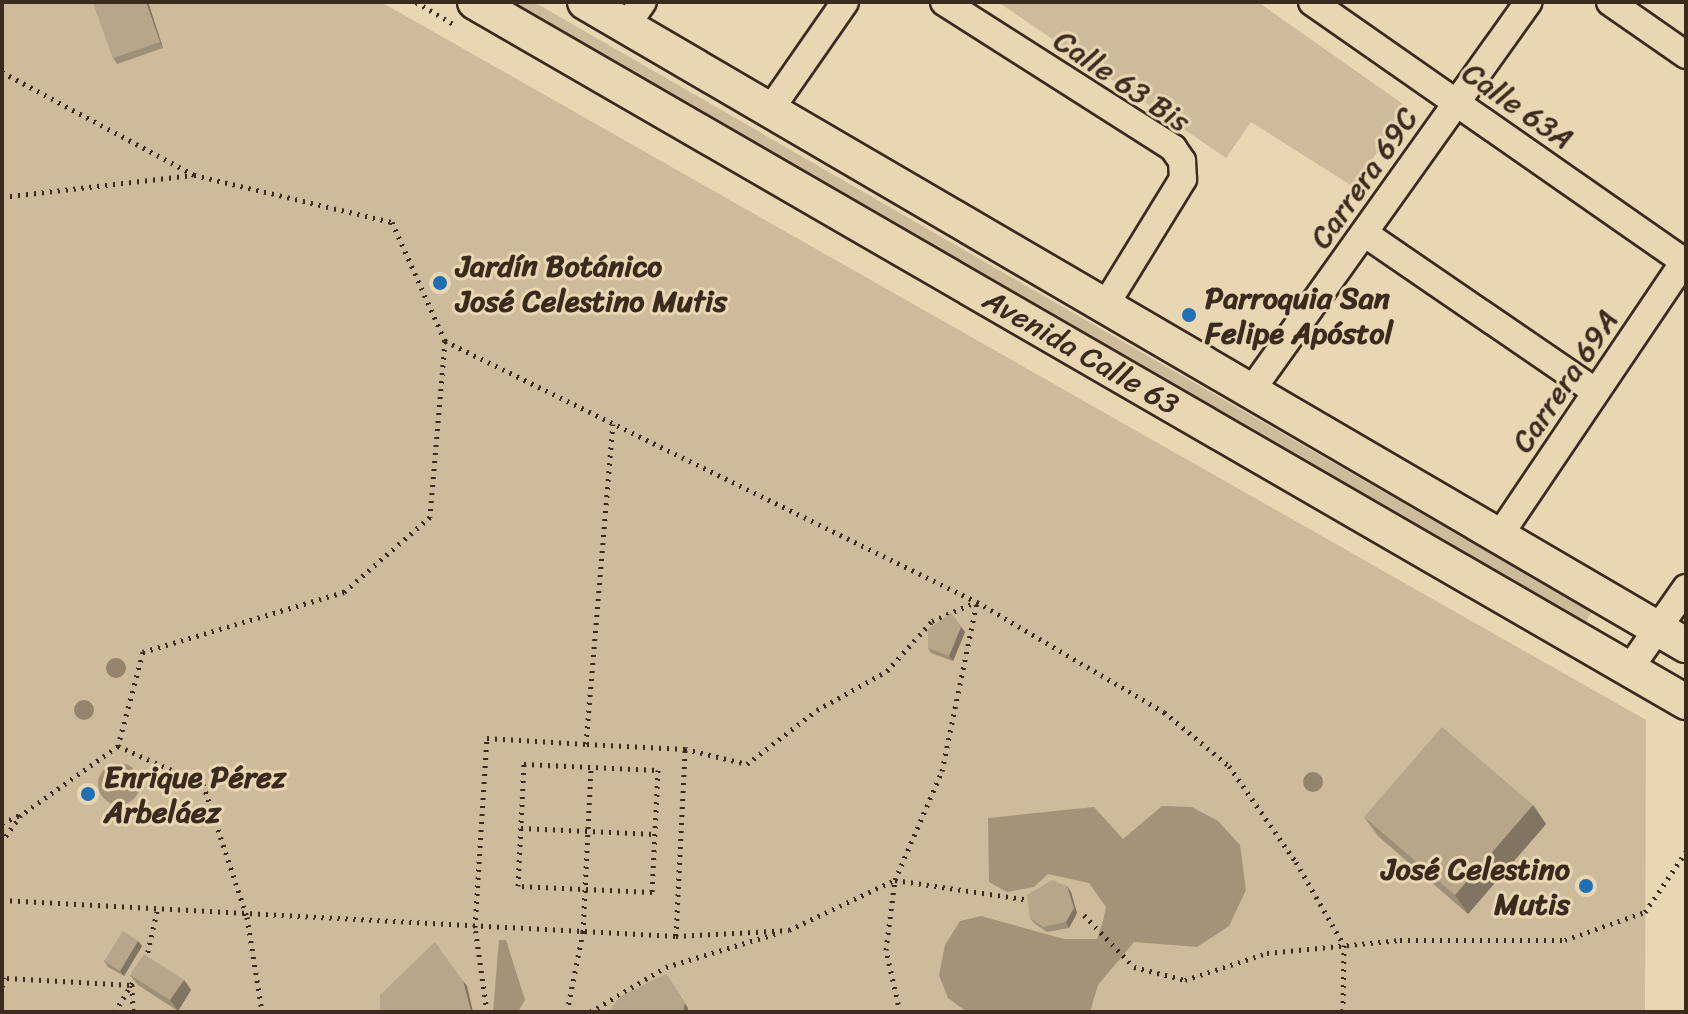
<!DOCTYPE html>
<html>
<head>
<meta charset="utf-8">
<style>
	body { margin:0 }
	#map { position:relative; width:1688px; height:1014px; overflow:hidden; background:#e9d7b4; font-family:Sriracha,sans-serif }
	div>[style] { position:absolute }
	.green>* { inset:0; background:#cdbb9c }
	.water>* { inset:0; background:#a59379 }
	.round { border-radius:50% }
	.path>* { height:5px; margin-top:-2.5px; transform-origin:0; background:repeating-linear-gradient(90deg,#3b2a1e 0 2px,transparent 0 8px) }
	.roads { filter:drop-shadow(2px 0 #3b2a1e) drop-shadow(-2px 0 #3b2a1e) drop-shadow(0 2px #3b2a1e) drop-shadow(0 -2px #3b2a1e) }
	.minor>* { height:26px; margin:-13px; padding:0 13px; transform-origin:13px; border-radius:13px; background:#e9d7b4 }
	.major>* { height:34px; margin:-17px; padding:0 17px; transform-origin:17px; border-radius:17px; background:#e9d7b4 }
	.trees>* { width:20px; height:20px; margin:-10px; border-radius:50%; background:#95846c }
	.wall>* { inset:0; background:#9e8f77 }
	.shaded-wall>* { inset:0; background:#817461 }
	.building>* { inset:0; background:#b8a68a }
	.dots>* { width:22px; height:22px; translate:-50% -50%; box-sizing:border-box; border:4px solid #e9d7b4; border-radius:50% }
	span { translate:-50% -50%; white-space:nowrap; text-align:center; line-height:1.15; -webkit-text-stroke:6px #e9d7b4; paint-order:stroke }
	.street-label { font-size:30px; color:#3b2a1e }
	.poi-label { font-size:30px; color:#3b2a1e; font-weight:700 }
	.left { translate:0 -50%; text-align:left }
	.right { translate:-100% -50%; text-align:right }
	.frame { position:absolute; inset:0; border:4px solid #3b2a1e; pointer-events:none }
</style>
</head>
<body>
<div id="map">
	<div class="green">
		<div style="clip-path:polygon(2px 2px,381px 2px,1646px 720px,1645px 1012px,2px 1012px)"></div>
		<div style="clip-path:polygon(498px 2px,534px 2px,1592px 612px,1585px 623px,1523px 589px)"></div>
		<div style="clip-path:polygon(998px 2px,1258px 2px,1410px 109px,1352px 186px,1251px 122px,1226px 158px)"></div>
	</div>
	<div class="water">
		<div class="round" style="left:98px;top:763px;width:42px;height:42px"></div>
		<div style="clip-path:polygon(1162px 806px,1192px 807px,1218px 821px,1240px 845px,1246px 890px,1229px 926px,1197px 947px,1134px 942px,1098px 985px,1090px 1012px,967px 1012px,948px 998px,939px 975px,945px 945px,960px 921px,981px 916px,1064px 939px,1097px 939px,1103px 921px,1106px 907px,1089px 883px,1048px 874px,1034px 887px,1007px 892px,989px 882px,988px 818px,1094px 807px,1123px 839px)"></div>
		<div style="clip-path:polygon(499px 940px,506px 940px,525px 1000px,518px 1012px,493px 1012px)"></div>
	</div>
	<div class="path">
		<div style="left:416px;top:2px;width:43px;rotate:30.7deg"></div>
		<div style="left:2px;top:72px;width:218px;rotate:28.2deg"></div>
		<div style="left:194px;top:175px;width:204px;rotate:13.4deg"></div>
		<div style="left:392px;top:222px;width:130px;rotate:66deg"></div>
		<div style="left:445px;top:341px;width:177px;rotate:94.9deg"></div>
		<div style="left:430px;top:517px;width:114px;rotate:138.9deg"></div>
		<div style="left:344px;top:592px;width:210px;rotate:163.4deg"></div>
		<div style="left:143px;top:652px;width:97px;rotate:104.9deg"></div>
		<div style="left:118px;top:746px;width:119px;rotate:144.6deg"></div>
		<div style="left:21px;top:815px;width:32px;rotate:126deg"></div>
		<div style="left:2px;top:197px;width:192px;rotate:-6.6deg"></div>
		<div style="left:445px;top:341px;width:593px;rotate:26.13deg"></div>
		<div style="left:977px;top:602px;width:217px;rotate:30.5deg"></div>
		<div style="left:1164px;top:712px;width:85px;rotate:39.7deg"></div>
		<div style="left:1229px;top:766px;width:117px;rotate:55.1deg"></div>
		<div style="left:1296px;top:862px;width:96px;rotate:60deg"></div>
		<div style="left:1344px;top:945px;width:67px;rotate:90.9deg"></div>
		<div style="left:118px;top:746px;width:93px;rotate:24.1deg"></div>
		<div style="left:203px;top:784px;width:140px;rotate:71.7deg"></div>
		<div style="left:247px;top:917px;width:96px;rotate:81deg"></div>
		<div style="left:685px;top:749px;width:64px;rotate:13.6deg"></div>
		<div style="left:747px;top:764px;width:88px;rotate:-37.6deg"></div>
		<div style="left:817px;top:710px;width:80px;rotate:-29.1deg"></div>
		<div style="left:887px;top:671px;width:67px;rotate:-48deg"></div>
		<div style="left:932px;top:621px;width:48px;rotate:-23.4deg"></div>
		<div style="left:524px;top:764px;width:134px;rotate:2.6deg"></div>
		<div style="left:658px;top:770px;width:122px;rotate:92.8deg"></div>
		<div style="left:652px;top:892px;width:134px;rotate:-177.4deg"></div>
		<div style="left:518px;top:886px;width:122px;rotate:-87.2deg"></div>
		<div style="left:2px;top:823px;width:20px;rotate:-24deg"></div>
		<div style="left:521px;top:828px;width:134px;rotate:2.6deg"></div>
		<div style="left:2px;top:900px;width:675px;rotate:3.06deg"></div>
		<div style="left:676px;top:936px;width:187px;rotate:-87.2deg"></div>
		<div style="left:685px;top:749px;width:99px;rotate:-177.1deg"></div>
		<div style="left:586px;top:744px;width:321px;rotate:-85.2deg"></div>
		<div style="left:1084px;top:915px;width:72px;rotate:46.1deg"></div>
		<div style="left:1134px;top:967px;width:53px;rotate:14.3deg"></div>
		<div style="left:1185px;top:980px;width:86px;rotate:-18.2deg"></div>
		<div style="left:1267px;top:953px;width:134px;rotate:-5.6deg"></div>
		<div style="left:1400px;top:940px;width:165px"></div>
		<div style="left:1565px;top:940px;width:85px;rotate:-19.3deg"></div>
		<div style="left:1645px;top:912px;width:73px;rotate:-55.7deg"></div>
		<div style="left:676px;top:936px;width:113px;rotate:-3deg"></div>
		<div style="left:789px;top:930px;width:117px;rotate:-25.3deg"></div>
		<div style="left:895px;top:880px;width:137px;rotate:8.4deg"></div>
		<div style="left:146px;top:960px;width:50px;rotate:-77.3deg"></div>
		<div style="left:2px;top:986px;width:9px;rotate:-58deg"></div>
		<div style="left:7px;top:978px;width:125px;rotate:3.2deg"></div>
		<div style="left:132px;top:985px;width:27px;rotate:88deg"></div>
		<div style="left:115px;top:1012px;width:43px;rotate:-59.3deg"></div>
		<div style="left:487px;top:1012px;width:86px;rotate:-98deg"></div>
		<div style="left:475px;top:927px;width:189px;rotate:-86.4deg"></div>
		<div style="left:487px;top:738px;width:99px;rotate:3.5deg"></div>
		<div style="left:567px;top:1012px;width:82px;rotate:-78.7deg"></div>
		<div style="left:583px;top:932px;width:165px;rotate:-87.2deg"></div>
		<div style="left:590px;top:1012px;width:88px;rotate:-30.6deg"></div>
		<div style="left:666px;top:967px;width:120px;rotate:-16.9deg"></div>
		<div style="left:900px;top:1012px;width:64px;rotate:-102.7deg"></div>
		<div style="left:886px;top:950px;width:71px;rotate:-82.7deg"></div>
		<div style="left:895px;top:880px;width:119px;rotate:-66.7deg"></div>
		<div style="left:942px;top:771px;width:173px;rotate:-78.3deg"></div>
	</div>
	<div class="roads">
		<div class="minor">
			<div style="left:944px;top:2px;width:272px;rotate:32.5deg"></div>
			<div style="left:1173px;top:148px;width:16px;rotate:55deg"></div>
			<div style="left:1182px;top:161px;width:18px;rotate:87deg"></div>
			<div style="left:1183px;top:179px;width:149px;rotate:121.6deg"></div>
			<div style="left:1312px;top:2px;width:456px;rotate:34.9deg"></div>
			<div style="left:1610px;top:2px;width:93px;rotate:34.9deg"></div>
			<div style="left:626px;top:26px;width:29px;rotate:-55deg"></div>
			<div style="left:770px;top:110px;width:131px;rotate:-55.2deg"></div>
			<div style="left:1364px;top:233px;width:281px;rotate:34.4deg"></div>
			<div style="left:1251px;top:391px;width:478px;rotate:-54.5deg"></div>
			<div style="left:1499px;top:536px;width:331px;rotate:-56deg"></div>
			<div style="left:1630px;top:668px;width:98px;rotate:-55deg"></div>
		</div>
		<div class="major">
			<div style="left:475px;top:2px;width:1399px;rotate:30.03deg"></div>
			<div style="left:585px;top:2px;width:1275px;rotate:30.29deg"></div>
		</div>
	</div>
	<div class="trees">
		<div style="left:116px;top:668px"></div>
		<div style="left:84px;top:710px"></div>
		<div style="left:1313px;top:782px"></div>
	</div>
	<div class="wall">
		<div style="clip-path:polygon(93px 2px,148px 2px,163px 48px,117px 64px,113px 58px)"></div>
		<div style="clip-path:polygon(951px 613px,965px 632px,953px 661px,931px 653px,928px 648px)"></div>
		<div style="clip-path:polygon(1533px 805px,1546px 824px,1468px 914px,1378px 836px,1364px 817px)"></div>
		<div style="clip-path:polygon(1071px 892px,1077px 913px,1069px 928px,1047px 932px,1034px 923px,1030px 918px)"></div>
		<div style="clip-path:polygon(138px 941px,142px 946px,124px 976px,108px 967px,104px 961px)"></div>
		<div style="clip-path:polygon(130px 975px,184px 980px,191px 990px,178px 1011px,138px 985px)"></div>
	</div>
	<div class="shaded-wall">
		<div style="clip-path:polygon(146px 2px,148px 2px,163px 48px,160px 42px)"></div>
		<div style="clip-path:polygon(961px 627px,965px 632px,953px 661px,949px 656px)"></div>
		<div style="clip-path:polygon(1533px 805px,1546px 824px,1468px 914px,1455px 895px)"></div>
		<div style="clip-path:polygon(1067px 886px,1071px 892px,1077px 913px,1069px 928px,1066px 922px)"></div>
		<div style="clip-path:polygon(138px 941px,142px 946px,124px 976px,120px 971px)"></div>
		<div style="clip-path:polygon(666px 974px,688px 1008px,688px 1012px,683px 1012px)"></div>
		<div style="clip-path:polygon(184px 980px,191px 990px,178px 1011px,170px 1000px)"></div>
		<div style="clip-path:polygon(463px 981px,467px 986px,473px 1012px,471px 1012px)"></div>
	</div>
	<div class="building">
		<div style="clip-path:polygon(93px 2px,146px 2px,160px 42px,113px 58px)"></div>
		<div style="clip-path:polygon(951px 613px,961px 627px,949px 656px,928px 648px,928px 629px)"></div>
		<div style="clip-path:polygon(1442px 727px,1533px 805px,1455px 895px,1364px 817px)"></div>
		<div style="clip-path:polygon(1052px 880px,1067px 886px,1074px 908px,1066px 922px,1043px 927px,1030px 918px,1027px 895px)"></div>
		<div style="clip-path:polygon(123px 931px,138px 941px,120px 971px,104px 961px)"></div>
		<div style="clip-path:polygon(435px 942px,463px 981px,471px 1012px,380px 1012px,380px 995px)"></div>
		<div style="clip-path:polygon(144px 954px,184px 980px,170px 1000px,130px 975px)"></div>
		<div style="clip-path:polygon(666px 974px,685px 1003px,683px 1012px,609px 1012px,619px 997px)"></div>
	</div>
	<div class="dots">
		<div style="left:440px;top:283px;background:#1f6fb2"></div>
		<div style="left:1189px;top:315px;background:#1f6fb2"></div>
		<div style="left:88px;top:794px;background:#1f6fb2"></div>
		<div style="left:1586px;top:886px;background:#1f6fb2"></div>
	</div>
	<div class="street-label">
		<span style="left:1122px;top:81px;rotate:34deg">Calle 63 Bis</span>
		<span style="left:1518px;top:106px;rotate:35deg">Calle 63A</span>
		<span style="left:1364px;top:178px;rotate:-55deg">Carrera 69C</span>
		<span style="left:1081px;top:352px;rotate:30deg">Avenida Calle 63</span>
		<span style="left:1565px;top:381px;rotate:-56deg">Carrera 69A</span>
	</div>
	<div class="poi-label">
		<span class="left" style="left:456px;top:283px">Jardín Botánico<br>José Celestino Mutis</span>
		<span class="left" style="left:1205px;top:315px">Parroquia San<br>Felipe Apóstol</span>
		<span class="left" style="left:104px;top:794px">Enrique Pérez<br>Arbeláez</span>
		<span class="right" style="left:1570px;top:886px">José Celestino<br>Mutis</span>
	</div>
	<div class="frame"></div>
</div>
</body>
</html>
